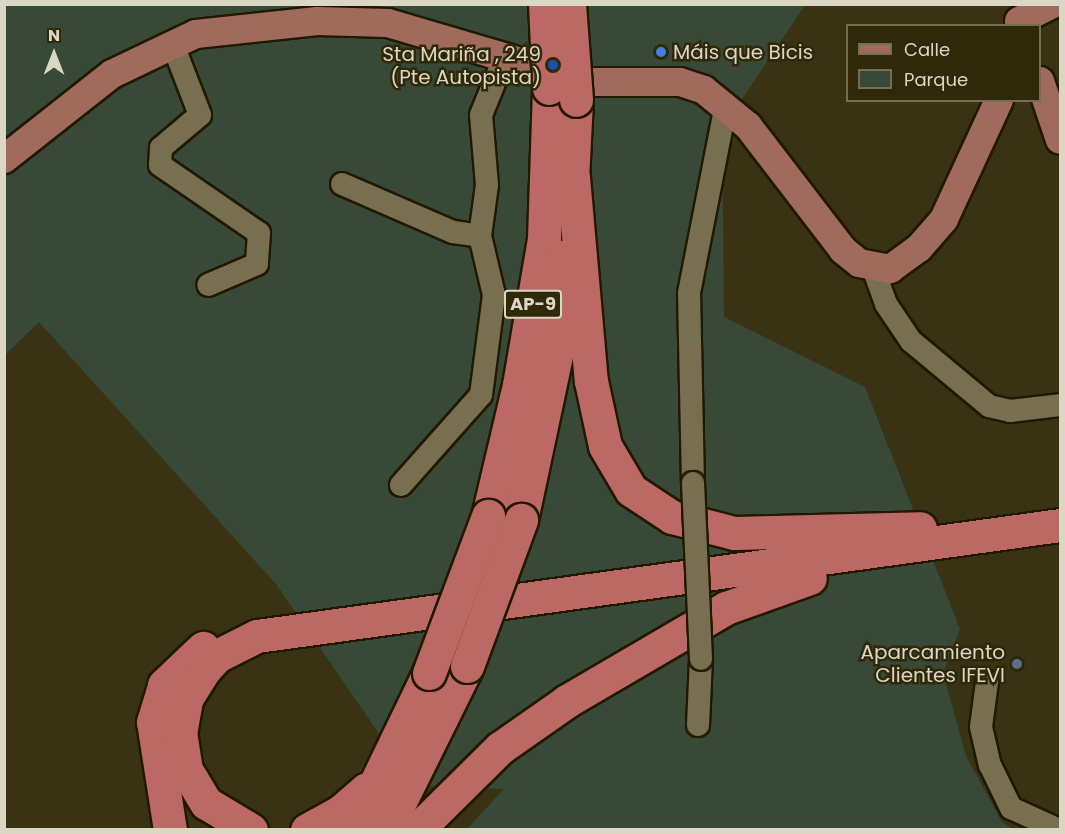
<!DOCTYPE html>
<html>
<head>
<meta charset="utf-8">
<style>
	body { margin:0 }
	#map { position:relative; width:1065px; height:834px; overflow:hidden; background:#393213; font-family:Poppins,sans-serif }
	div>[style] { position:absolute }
	.green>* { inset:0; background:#384a37 }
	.roads { filter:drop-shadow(2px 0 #201900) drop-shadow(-2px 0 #201900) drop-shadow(0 2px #201900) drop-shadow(0 -2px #201900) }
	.minor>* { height:22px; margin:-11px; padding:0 11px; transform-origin:11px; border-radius:11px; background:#776f50 }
	.major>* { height:28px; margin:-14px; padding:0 14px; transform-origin:14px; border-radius:14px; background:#a06b5c }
	.highway>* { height:33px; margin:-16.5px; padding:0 16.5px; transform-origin:16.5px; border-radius:16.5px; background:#bc6864 }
	.bridges { filter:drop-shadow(2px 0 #201900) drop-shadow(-2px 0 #201900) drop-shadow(0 2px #201900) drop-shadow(0 -2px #201900) }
	.minor-bridge>* { height:22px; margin:-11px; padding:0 11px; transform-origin:11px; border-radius:11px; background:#776f50 }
	.highway-bridge>* { height:33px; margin:-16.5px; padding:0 16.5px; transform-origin:16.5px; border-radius:16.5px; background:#bc6864 }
	.dots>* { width:16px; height:16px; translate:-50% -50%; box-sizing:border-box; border:3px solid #2f2809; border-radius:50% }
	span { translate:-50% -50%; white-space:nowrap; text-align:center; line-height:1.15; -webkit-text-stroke:5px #2f2809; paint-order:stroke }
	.shield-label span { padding:2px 4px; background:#2f2809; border:2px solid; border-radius:4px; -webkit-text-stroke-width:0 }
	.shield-label { font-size:18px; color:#dbd7c5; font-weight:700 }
	.poi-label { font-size:20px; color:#dbd7c5 }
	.left { translate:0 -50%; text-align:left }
	.right { translate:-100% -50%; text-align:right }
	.frame { position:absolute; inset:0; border:6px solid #dbd7c5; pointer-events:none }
	.legend { position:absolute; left:846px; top:24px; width:195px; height:78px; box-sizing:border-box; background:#2f2809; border:2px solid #746e54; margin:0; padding:8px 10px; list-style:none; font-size:18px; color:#dbd7c5 }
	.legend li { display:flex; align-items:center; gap:12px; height:30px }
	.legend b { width:30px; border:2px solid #746e54 }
	.north { position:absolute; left:24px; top:24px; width:60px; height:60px; -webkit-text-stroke:4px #2f2809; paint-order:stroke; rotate:0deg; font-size:16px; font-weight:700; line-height:24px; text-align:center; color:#dbd7c5 }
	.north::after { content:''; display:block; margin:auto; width:21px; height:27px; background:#dbd7c5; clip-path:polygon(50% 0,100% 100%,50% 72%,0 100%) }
</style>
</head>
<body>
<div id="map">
	<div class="green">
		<div style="clip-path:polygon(5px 5px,805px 5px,722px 129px,724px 317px,865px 387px,960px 629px,943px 673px,966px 756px,1002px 822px,1013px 829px,467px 829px,504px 789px,353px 783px,380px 735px,276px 584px,39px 322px,5px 355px)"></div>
	</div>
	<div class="roads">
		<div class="minor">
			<div style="left:173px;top:45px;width:75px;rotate:68.9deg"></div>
			<div style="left:200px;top:115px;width:51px;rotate:139.8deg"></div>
			<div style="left:161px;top:148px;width:17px;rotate:93deg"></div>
			<div style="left:160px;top:165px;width:120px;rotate:34.5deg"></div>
			<div style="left:259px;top:233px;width:31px;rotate:94deg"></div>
			<div style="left:257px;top:264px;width:53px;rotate:156.8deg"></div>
			<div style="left:342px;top:184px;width:121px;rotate:23.4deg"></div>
			<div style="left:453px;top:232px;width:27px;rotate:8deg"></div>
			<div style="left:873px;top:268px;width:38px;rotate:70deg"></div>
			<div style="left:886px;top:304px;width:45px;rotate:56deg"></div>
			<div style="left:911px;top:341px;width:102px;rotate:39.8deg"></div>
			<div style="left:989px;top:406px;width:22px;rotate:13deg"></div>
			<div style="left:1010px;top:411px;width:50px;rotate:-6.8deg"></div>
			<div style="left:693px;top:483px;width:190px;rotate:-91.2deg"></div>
			<div style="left:689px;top:293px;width:192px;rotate:-78.9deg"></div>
			<div style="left:401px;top:485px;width:120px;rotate:-48.4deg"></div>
			<div style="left:481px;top:395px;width:101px;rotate:-82.6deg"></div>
			<div style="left:494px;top:295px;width:61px;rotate:-103.3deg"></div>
			<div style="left:480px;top:236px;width:51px;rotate:-82.2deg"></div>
			<div style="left:487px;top:185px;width:70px;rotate:-94.9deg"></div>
			<div style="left:481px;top:115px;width:58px;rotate:-67.8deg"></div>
			<div style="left:987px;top:682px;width:45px;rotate:97.6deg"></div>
			<div style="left:981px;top:727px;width:39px;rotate:77deg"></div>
			<div style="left:990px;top:765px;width:48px;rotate:64deg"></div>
			<div style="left:1011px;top:808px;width:53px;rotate:24.6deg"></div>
			<div style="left:698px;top:725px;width:66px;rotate:-87.4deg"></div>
		</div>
		<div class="major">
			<div style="left:1019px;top:21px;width:37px;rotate:-27deg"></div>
			<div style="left:1040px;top:81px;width:62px;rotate:71.3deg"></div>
			<div style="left:4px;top:159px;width:137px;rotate:-38.2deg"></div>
			<div style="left:112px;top:74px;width:93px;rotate:-25.5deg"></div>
			<div style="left:196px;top:34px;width:122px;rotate:-6.1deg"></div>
			<div style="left:317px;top:21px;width:71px;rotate:1.6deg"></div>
			<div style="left:388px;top:23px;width:209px;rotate:16.4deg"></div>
			<div style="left:588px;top:82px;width:92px"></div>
			<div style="left:680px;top:82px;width:25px;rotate:18deg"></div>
			<div style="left:704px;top:90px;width:57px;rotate:39.3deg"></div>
			<div style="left:748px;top:126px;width:156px;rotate:52.5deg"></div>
			<div style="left:843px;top:250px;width:21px;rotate:39deg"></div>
			<div style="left:859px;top:263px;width:32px;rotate:11deg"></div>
			<div style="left:890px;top:269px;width:36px;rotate:-36deg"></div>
			<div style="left:919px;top:248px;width:38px;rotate:-49deg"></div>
			<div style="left:944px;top:219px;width:131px;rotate:-65.2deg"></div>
		</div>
		<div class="highway">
			<div style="left:573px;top:177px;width:205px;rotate:85deg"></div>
			<div style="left:591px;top:381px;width:66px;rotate:77.8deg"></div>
			<div style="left:605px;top:446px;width:51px;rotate:59.4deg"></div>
			<div style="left:631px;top:490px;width:49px;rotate:33.4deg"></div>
			<div style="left:672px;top:517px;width:64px;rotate:14.5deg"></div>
			<div style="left:734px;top:533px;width:186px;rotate:-1.5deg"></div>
			<div style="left:571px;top:199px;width:99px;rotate:-87.1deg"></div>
			<div style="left:488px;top:516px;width:135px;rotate:-76.7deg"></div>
			<div style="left:519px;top:385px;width:148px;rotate:-80.3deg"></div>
			<div style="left:544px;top:239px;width:151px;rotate:-88.1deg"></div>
			<div style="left:521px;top:520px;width:188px;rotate:-78deg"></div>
			<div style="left:560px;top:336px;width:80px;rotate:-85.7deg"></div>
			<div style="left:170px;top:830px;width:109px;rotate:-98.9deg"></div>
			<div style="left:153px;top:722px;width:39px;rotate:-73deg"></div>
			<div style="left:164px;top:685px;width:54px;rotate:-43.5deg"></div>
			<div style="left:251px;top:830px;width:52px;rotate:-149deg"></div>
			<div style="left:206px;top:803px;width:39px;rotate:-121deg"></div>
			<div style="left:186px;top:770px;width:36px;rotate:-99deg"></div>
			<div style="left:180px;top:734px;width:36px;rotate:-80deg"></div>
			<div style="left:186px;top:699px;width:36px;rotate:-58deg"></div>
			<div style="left:205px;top:669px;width:18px;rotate:-47deg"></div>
			<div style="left:217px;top:656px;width:45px;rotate:-26.6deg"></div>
			<div style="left:257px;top:636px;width:811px;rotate:-7.87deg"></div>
			<div style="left:307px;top:830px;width:38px;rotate:-29deg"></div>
			<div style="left:340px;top:812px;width:35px;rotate:-41deg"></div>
			<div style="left:353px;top:830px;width:174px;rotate:-64.2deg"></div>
			<div style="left:386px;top:830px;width:183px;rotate:-63.7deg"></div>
			<div style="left:417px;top:830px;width:117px;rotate:-44.7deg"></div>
			<div style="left:500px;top:748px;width:82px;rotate:-35deg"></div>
			<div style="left:567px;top:701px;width:184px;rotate:-30.3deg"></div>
			<div style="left:726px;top:608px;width:89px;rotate:-19.7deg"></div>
		</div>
	</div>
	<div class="bridges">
		<div class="minor-bridge">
			<div style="left:693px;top:483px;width:176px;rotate:87.4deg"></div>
		</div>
		<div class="highway-bridge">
			<div style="left:545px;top:4px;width:84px;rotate:87.3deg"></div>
			<div style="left:569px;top:4px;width:96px;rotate:85.8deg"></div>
			<div style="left:467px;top:666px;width:156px;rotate:-69.7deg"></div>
			<div style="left:429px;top:673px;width:168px;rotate:-69.4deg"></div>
		</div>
	</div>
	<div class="dots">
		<div style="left:661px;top:52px;background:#3f7fe0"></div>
		<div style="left:553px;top:65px;background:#1a4fb4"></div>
		<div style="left:1017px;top:664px;background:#5c6f8a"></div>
	</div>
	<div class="shield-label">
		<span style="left:533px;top:304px">AP-9</span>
	</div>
	<div class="poi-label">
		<span class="left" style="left:673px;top:52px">Máis que Bicis</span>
		<span class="right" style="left:541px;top:66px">Sta Mariña , 249<br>(Pte Autopista)</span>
		<span class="right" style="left:1005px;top:664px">Aparcamiento<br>Clientes IFEVI</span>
	</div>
	<div class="frame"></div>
	<ul class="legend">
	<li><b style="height:8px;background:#a06b5c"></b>Calle</li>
	<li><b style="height:16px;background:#384a37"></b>Parque</li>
	</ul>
	<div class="north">N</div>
</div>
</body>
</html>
